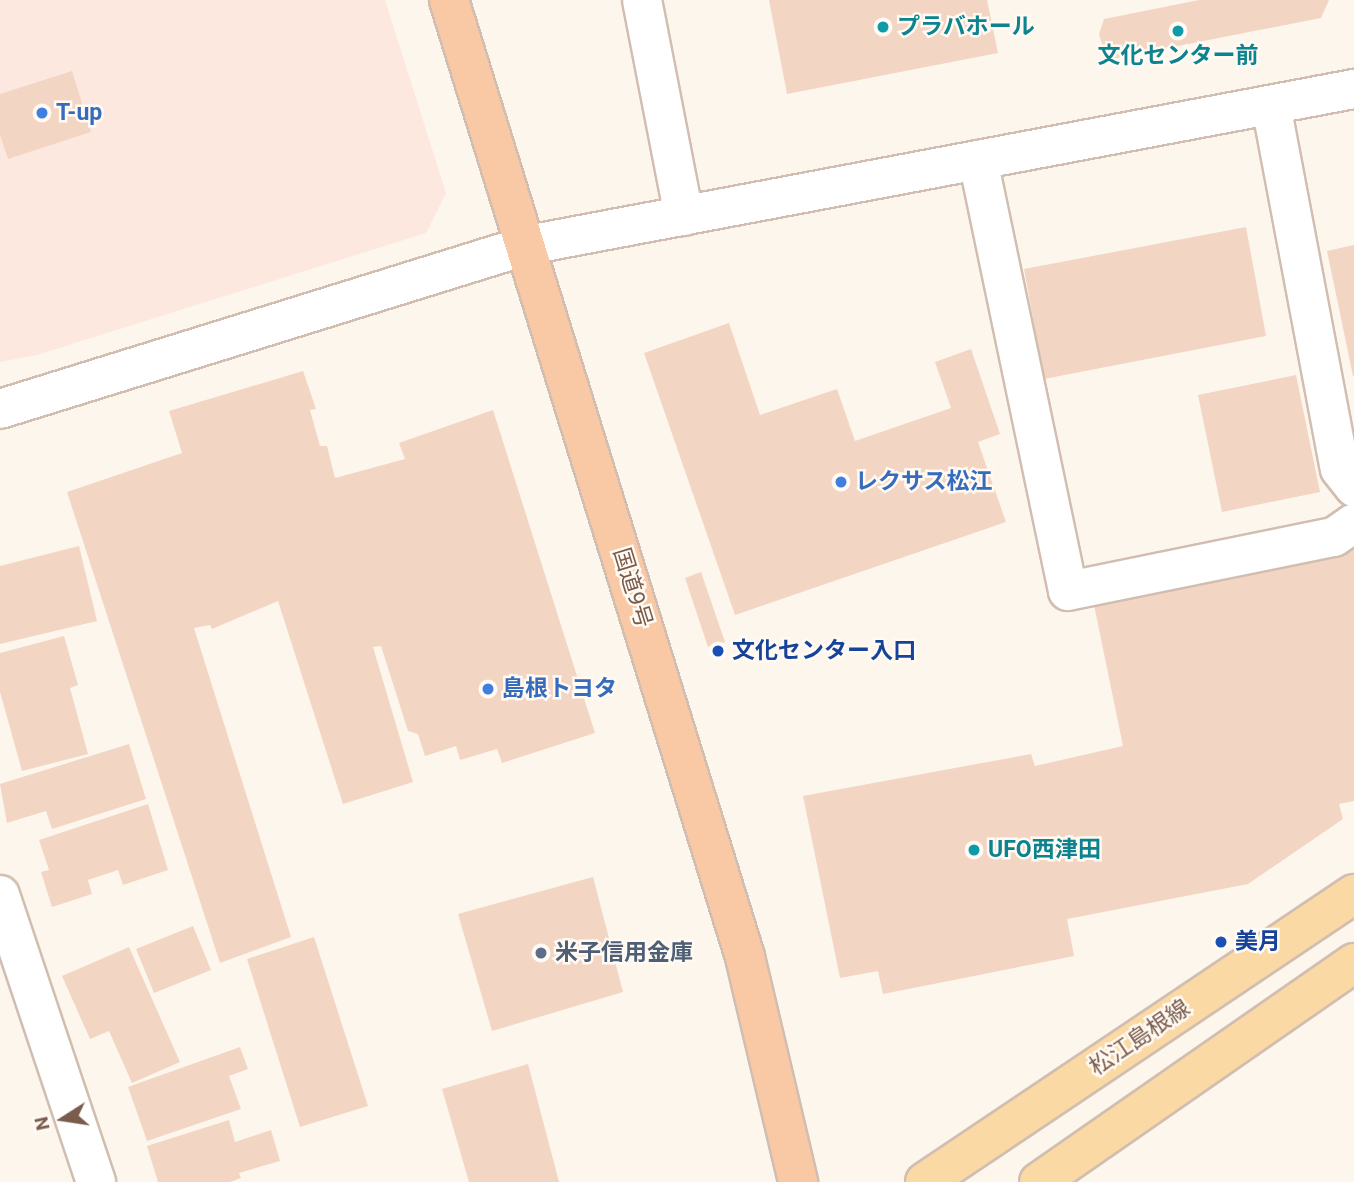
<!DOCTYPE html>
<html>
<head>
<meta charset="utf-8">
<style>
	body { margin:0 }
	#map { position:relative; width:1354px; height:1182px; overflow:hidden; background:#fdf6ec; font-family:Roboto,"Noto Sans JP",sans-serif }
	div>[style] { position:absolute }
	.commercial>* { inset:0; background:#fde8e0 }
	.building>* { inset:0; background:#f3d5c3 }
	.roads { filter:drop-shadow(2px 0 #d1beb0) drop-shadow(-2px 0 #d1beb0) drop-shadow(0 2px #d1beb0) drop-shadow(0 -2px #d1beb0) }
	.minor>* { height:38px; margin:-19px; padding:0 19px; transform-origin:19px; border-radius:19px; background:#fff }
	.tertiary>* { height:38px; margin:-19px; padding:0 19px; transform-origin:19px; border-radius:19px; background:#fff }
	.primary>* { height:38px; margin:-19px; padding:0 19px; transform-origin:19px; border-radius:19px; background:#fbd9a5 }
	.trunk>* { height:38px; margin:-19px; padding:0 19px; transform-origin:19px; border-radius:19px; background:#f9c8a4 }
	.dots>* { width:19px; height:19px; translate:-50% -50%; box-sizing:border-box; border:4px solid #fffaf3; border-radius:50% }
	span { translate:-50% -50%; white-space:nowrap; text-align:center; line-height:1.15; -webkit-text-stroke:5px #fffaf3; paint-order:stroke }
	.culture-label { font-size:23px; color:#0d838f; font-weight:700 }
	.left { translate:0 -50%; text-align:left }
	.shop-label { font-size:23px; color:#366cbe; font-weight:700 }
	.street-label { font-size:23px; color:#7a5c4d }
	.transit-label { font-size:23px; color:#164399; font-weight:700 }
	.service-label { font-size:23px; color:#4e5e75; font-weight:700 }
	.north { position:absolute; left:28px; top:1084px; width:70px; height:70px; -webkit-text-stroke:5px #fffaf3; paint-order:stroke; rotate:258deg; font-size:19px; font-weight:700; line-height:28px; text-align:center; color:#7a5c4d }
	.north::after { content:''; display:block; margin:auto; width:24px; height:32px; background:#7a5c4d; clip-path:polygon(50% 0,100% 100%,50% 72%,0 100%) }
</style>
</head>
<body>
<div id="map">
	<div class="commercial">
		<div style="clip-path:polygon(0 0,385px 0,446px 193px,426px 233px,37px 355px,0 362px)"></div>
	</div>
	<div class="building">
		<div style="clip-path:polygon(769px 0,987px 0,998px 53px,787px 94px)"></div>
		<div style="clip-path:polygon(1199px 0,1329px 0,1321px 18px,1112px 59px,1104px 51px,1099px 34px,1104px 19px)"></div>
		<div style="clip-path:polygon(72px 71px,91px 132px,8px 159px,0 135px,0 94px)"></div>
		<div style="clip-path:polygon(1246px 227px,1266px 336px,1044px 379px,1024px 269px)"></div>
		<div style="clip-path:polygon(1354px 245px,1354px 376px,1353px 376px,1327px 251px)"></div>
		<div style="clip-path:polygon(729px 323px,760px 415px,837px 389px,855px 441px,951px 408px,935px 362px,971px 349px,1000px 434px,978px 442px,1006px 522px,735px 615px,644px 353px)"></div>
		<div style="clip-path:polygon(303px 371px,316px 409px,310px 410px,320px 446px,327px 446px,335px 478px,405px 459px,399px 443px,493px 410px,595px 733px,502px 763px,497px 749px,460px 760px,456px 746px,425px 756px,418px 734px,408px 731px,381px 646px,373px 647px,413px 782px,343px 804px,278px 601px,212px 629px,210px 625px,194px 628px,291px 937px,220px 963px,67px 492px,182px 453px,169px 411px)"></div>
		<div style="clip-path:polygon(1296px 375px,1320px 492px,1222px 512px,1198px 395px)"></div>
		<div style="clip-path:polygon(79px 546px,97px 621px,0 644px,0 566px)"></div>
		<div style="clip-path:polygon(1354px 547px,1354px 801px,1339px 804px,1343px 819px,1248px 884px,1067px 919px,1074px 956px,883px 994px,878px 971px,840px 978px,803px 796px,1031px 754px,1035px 766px,1123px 746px,1094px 605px,1341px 556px)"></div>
		<div style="clip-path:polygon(701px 572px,725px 642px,708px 647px,685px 578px)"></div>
		<div style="clip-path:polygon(64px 636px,78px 685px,70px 688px,88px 754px,22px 771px,0 692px,0 653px)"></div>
		<div style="clip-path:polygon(129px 744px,146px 799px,52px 829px,46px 811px,7px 823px,0 784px)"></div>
		<div style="clip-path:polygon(148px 804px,168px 870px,123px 885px,118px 870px,88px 880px,92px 894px,52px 907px,41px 872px,49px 870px,39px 840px)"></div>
		<div style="clip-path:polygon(593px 877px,623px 992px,492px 1031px,458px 914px)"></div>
		<div style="clip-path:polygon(193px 926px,211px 970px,154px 993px,136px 949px)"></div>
		<div style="clip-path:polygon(314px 937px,368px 1106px,300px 1127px,247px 959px)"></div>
		<div style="clip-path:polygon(129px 947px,180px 1062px,132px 1083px,109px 1031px,90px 1039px,62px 976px)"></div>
		<div style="clip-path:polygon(240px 1047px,248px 1069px,229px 1076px,241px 1109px,147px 1141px,128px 1087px)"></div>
		<div style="clip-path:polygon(528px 1064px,559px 1182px,469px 1182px,442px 1089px)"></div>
		<div style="clip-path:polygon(229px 1120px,235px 1142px,271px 1130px,280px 1161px,239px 1173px,241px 1178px,230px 1182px,158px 1182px,147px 1146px)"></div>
	</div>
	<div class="roads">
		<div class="minor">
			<div style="left:642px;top:0;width:220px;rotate:79deg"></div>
			<div style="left:1271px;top:105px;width:370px;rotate:79.3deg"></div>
			<div style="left:1340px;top:469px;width:23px;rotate:52deg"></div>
			<div style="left:978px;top:160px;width:440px;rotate:78.2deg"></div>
			<div style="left:1068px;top:591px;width:271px;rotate:-11.5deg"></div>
			<div style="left:1334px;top:537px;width:24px;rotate:-35deg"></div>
			<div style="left:0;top:895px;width:303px;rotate:71.5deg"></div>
		</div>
		<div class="tertiary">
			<div style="left:0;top:409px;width:553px;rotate:-17.26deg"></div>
			<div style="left:528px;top:245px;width:841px;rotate:-10.7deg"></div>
		</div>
		<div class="primary">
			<div style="left:925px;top:1182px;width:517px;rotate:-33.87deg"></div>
			<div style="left:1039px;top:1182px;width:384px;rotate:-34.8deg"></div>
		</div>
		<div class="trunk">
			<div style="left:449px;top:0;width:1002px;rotate:72.81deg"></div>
			<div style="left:745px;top:957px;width:231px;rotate:76.7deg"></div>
		</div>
	</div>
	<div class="dots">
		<div style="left:883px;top:27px;background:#0f9aa8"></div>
		<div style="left:1178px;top:31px;background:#0f9aa8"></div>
		<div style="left:42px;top:113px;background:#3f7fe0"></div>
		<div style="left:841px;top:482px;background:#3f7fe0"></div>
		<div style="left:718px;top:651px;background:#1a4fb4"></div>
		<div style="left:488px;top:689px;background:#3f7fe0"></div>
		<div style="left:974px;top:850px;background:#0f9aa8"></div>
		<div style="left:1221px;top:942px;background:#1a4fb4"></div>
		<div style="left:541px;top:953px;background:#5c6f8a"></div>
	</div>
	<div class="culture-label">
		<span class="left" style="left:897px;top:27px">プラバホール</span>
		<span style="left:1178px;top:56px">文化センター前</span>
		<span class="left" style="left:988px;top:850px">UFO西津田</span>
	</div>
	<div class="shop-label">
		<span class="left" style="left:56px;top:113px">T-up</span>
		<span class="left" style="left:855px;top:482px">レクサス松江</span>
		<span class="left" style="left:502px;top:689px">島根トヨタ</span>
	</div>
	<div class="street-label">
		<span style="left:632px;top:588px;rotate:73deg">国道9号</span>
		<span style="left:1140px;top:1038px;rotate:-34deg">松江島根線</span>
	</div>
	<div class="transit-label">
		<span class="left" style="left:732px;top:651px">文化センター入口</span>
		<span class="left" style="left:1235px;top:942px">美月</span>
	</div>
	<div class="service-label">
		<span class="left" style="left:555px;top:953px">米子信用金庫</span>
	</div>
	<div class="north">N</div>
</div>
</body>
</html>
